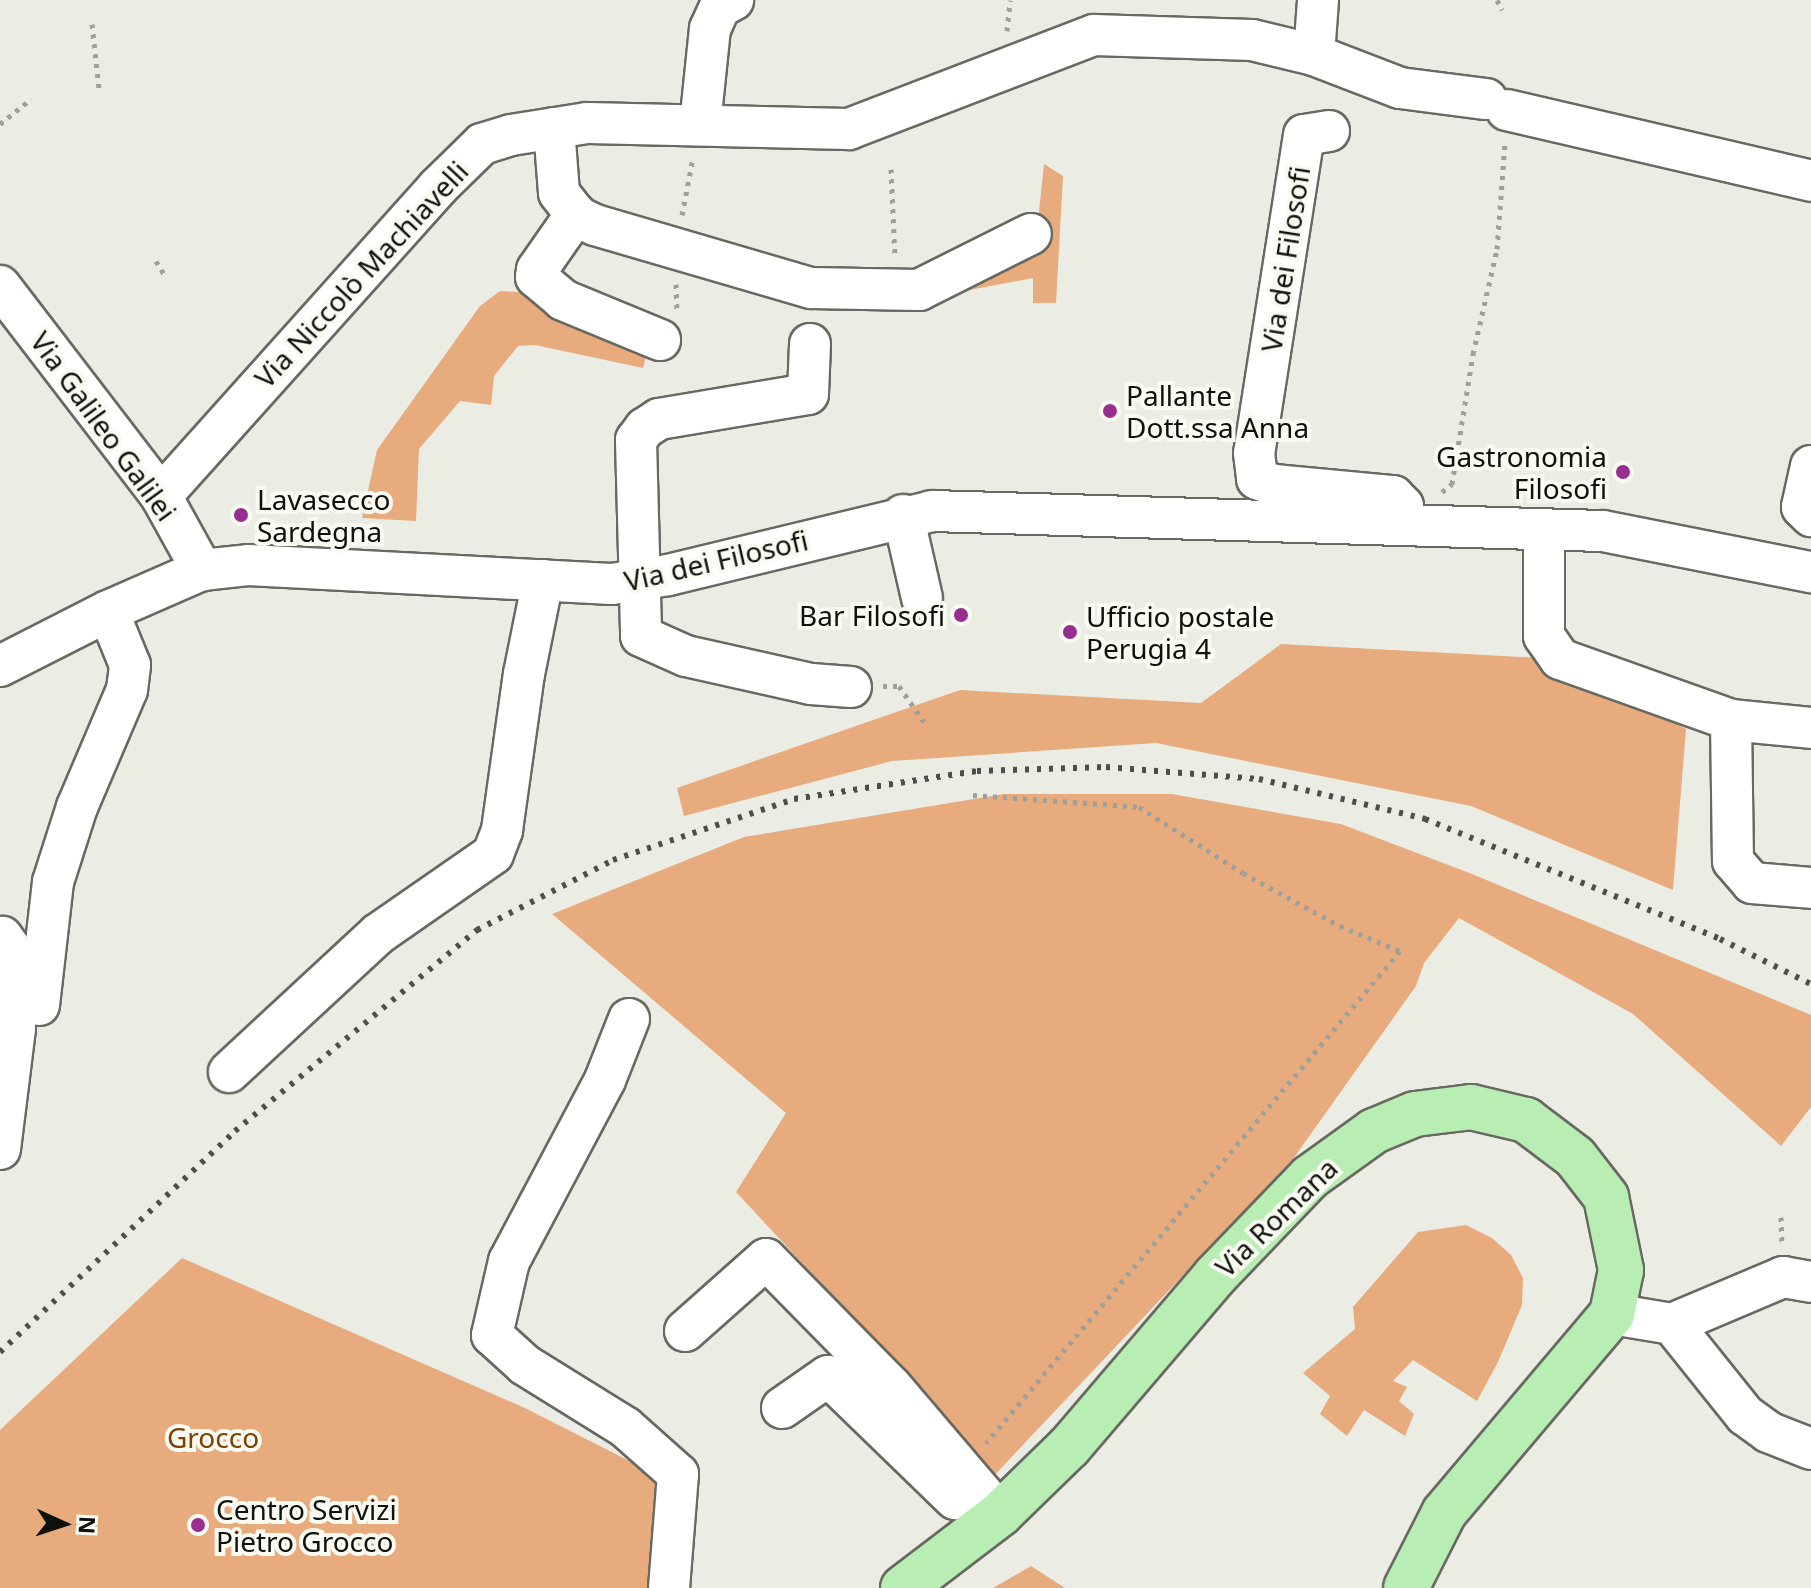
<!DOCTYPE html>
<html>
<head>
<meta charset="utf-8">
<style>
	body { margin:0 }
	#map { position:relative; width:1811px; height:1588px; overflow:hidden; background:#ebede4; font-family:"Noto Sans",sans-serif }
	div>[style] { position:absolute }
	.green>* { inset:0; background:#e8ab7e }
	.path>* { height:5px; margin-top:-2.5px; transform-origin:0; background:repeating-linear-gradient(90deg,#9fa099 0 4px,transparent 0 10px) }
	.roads { filter:drop-shadow(2px 0 #686961) drop-shadow(-2px 0 #686961) drop-shadow(0 2px #686961) drop-shadow(0 -2px #686961) }
	.minor>* { height:40px; margin:-20px; padding:0 20px; transform-origin:20px; border-radius:20px; background:#fff }
	.major>* { height:44px; margin:-22px; padding:0 22px; transform-origin:22px; border-radius:22px; background:#b8eeb4 }
	.rail>* { height:6px; margin-top:-3px; transform-origin:0; background:repeating-linear-gradient(90deg,#4d4e49 0 4px,transparent 0 12px) }
	.dots>* { width:22px; height:22px; translate:-50% -50%; box-sizing:border-box; border:4px solid #f9faf1; border-radius:50% }
	span { translate:-50% -50%; white-space:nowrap; text-align:center; line-height:1.15; -webkit-text-stroke:8px #f9faf1; paint-order:stroke }
	.street-label { font-size:28px; color:#10100d }
	.poi-label { font-size:28px; color:#10100d }
	.left { translate:0 -50%; text-align:left }
	.right { translate:-100% -50%; text-align:right }
	.park-label { font-size:28px; color:#7f4101 }
	.north { position:absolute; left:24px; top:1484px; width:80px; height:80px; -webkit-text-stroke:6px #f9faf1; paint-order:stroke; rotate:93deg; font-size:22px; font-weight:700; line-height:32px; text-align:center; color:#10100d }
	.north::after { content:''; display:block; margin:auto; width:28px; height:36px; background:#10100d; clip-path:polygon(50% 0,100% 100%,50% 72%,0 100%) }
</style>
</head>
<body>
<div id="map">
	<div class="green">
		<div style="clip-path:polygon(1044px 164px,1063px 176px,1056px 303px,1033px 303px,1033px 278px,943px 295px,1035px 249px)"></div>
		<div style="clip-path:polygon(500px 291px,518px 292px,631px 333px,647px 353px,643px 368px,535px 345px,518px 346px,494px 376px,491px 405px,460px 401px,419px 449px,416px 521px,362px 518px,377px 450px,480px 306px)"></div>
		<div style="clip-path:polygon(1281px 644px,1560px 659px,1686px 729px,1673px 890px,1471px 806px,1156px 743px,892px 761px,684px 816px,677px 788px,960px 690px,1201px 703px)"></div>
		<div style="clip-path:polygon(1004px 794px,1172px 794px,1341px 824px,1472px 874px,1811px 1015px,1811px 1107px,1781px 1146px,1633px 1014px,1459px 918px,1424px 963px,1416px 986px,1293px 1159px,988px 1482px,898px 1366px,736px 1192px,786px 1113px,552px 914px,744px 837px)"></div>
		<div style="clip-path:polygon(1466px 1225px,1492px 1238px,1511px 1255px,1523px 1278px,1522px 1305px,1498px 1362px,1477px 1401px,1413px 1360px,1393px 1381px,1407px 1387px,1399px 1401px,1414px 1414px,1405px 1436px,1364px 1410px,1347px 1436px,1320px 1414px,1330px 1396px,1303px 1373px,1355px 1329px,1353px 1307px,1418px 1232px)"></div>
		<div style="clip-path:polygon(182px 1258px,525px 1408px,661px 1477px,650px 1588px,0 1588px,0 1430px)"></div>
		<div style="clip-path:polygon(1031px 1566px,1065px 1588px,993px 1588px)"></div>
	</div>
	<div class="path">
		<div style="left:1497px;top:0;width:11px;rotate:63deg"></div>
		<div style="left:92px;top:24px;width:64px;rotate:83.8deg"></div>
		<div style="left:1007px;top:31px;width:31px;rotate:-84deg"></div>
		<div style="left:0;top:124px;width:40px;rotate:-39deg"></div>
		<div style="left:891px;top:169px;width:88px;rotate:87.4deg"></div>
		<div style="left:682px;top:215px;width:58px;rotate:-79.1deg"></div>
		<div style="left:156px;top:261px;width:17px;rotate:59deg"></div>
		<div style="left:676px;top:284px;width:26px;rotate:88deg"></div>
		<div style="left:1442px;top:492px;width:13px;rotate:-39deg"></div>
		<div style="left:1452px;top:484px;width:132px;rotate:-80.8deg"></div>
		<div style="left:1473px;top:354px;width:108px;rotate:-77.1deg"></div>
		<div style="left:1497px;top:249px;width:106px;rotate:-85.7deg"></div>
		<div style="left:883px;top:686px;width:16px"></div>
		<div style="left:899px;top:686px;width:44px;rotate:55.2deg"></div>
		<div style="left:973px;top:795px;width:166px;rotate:4.1deg"></div>
		<div style="left:1139px;top:807px;width:123px;rotate:32.4deg"></div>
		<div style="left:1243px;top:873px;width:111px;rotate:28.7deg"></div>
		<div style="left:1340px;top:926px;width:65px;rotate:22.6deg"></div>
		<div style="left:1400px;top:951px;width:643px;rotate:130.08deg"></div>
		<div style="left:1781px;top:1217px;width:27px;rotate:88deg"></div>
	</div>
	<div class="roads">
		<div class="minor">
			<div style="left:1314px;top:55px;width:55px;rotate:-85.8deg"></div>
			<div style="left:1507px;top:110px;width:312px;rotate:13.1deg"></div>
			<div style="left:700px;top:125px;width:97px;rotate:-84.1deg"></div>
			<div style="left:710px;top:29px;width:24px;rotate:-66deg"></div>
			<div style="left:720px;top:7px;width:15px;rotate:-28deg"></div>
			<div style="left:554px;top:128px;width:65px;rotate:85.6deg"></div>
			<div style="left:559px;top:193px;width:31px;rotate:52deg"></div>
			<div style="left:578px;top:217px;width:19px;rotate:25deg"></div>
			<div style="left:595px;top:225px;width:225px;rotate:16.3deg"></div>
			<div style="left:811px;top:288px;width:108px;rotate:1.1deg"></div>
			<div style="left:919px;top:290px;width:125px;rotate:-26.6deg"></div>
			<div style="left:1329px;top:131px;width:25px;rotate:171deg"></div>
			<div style="left:1304px;top:135px;width:322px;rotate:98.9deg"></div>
			<div style="left:1254px;top:453px;width:26px;rotate:83deg"></div>
			<div style="left:1257px;top:479px;width:18px;rotate:19deg"></div>
			<div style="left:1274px;top:485px;width:120px;rotate:5.3deg"></div>
			<div style="left:1393px;top:496px;width:14px;rotate:45deg"></div>
			<div style="left:1403px;top:506px;width:18px;rotate:87deg"></div>
			<div style="left:576px;top:214px;width:68px;rotate:124.9deg"></div>
			<div style="left:537px;top:270px;width:7px;rotate:98deg"></div>
			<div style="left:536px;top:277px;width:35px;rotate:40deg"></div>
			<div style="left:563px;top:300px;width:105px;rotate:22.4deg"></div>
			<div style="left:0;top:286px;width:265px;rotate:52.5deg"></div>
			<div style="left:161px;top:496px;width:85px;rotate:61deg"></div>
			<div style="left:810px;top:344px;width:50px;rotate:92.3deg"></div>
			<div style="left:808px;top:394px;width:151px;rotate:170.5deg"></div>
			<div style="left:659px;top:419px;width:17px;rotate:147deg"></div>
			<div style="left:645px;top:428px;width:15px;rotate:127deg"></div>
			<div style="left:636px;top:440px;width:196px;rotate:88.5deg"></div>
			<div style="left:641px;top:636px;width:49px;rotate:24deg"></div>
			<div style="left:686px;top:656px;width:128px;rotate:12.6deg"></div>
			<div style="left:811px;top:684px;width:40px;rotate:4.3deg"></div>
			<div style="left:1811px;top:466px;width:42px;rotate:102.4deg"></div>
			<div style="left:1802px;top:507px;width:13px;rotate:45deg"></div>
			<div style="left:161px;top:496px;width:414px;rotate:-48.1deg"></div>
			<div style="left:437px;top:188px;width:63px;rotate:-44.4deg"></div>
			<div style="left:482px;top:144px;width:30px;rotate:-17deg"></div>
			<div style="left:511px;top:135px;width:77px;rotate:-9deg"></div>
			<div style="left:587px;top:123px;width:262px;rotate:1.3deg"></div>
			<div style="left:849px;top:129px;width:262px;rotate:-21deg"></div>
			<div style="left:1094px;top:35px;width:158px;rotate:1.8deg"></div>
			<div style="left:1252px;top:40px;width:64px;rotate:13.6deg"></div>
			<div style="left:1314px;top:55px;width:92px;rotate:21deg"></div>
			<div style="left:1400px;top:88px;width:87px;rotate:7.3deg"></div>
			<div style="left:903px;top:515px;width:85px;rotate:77.1deg"></div>
			<div style="left:1544px;top:529px;width:107px;rotate:90deg"></div>
			<div style="left:1544px;top:636px;width:28px;rotate:55deg"></div>
			<div style="left:1560px;top:659px;width:182px;rotate:19.6deg"></div>
			<div style="left:1731px;top:720px;width:80px;rotate:5.7deg"></div>
			<div style="left:0;top:666px;width:121px;rotate:-27deg"></div>
			<div style="left:108px;top:611px;width:103px;rotate:-23.6deg"></div>
			<div style="left:202px;top:570px;width:46px;rotate:-6.2deg"></div>
			<div style="left:248px;top:565px;width:364px;rotate:3deg"></div>
			<div style="left:612px;top:584px;width:57px;rotate:-9.1deg"></div>
			<div style="left:668px;top:575px;width:272px;rotate:-13.6deg"></div>
			<div style="left:932px;top:511px;width:671px;rotate:1.71deg"></div>
			<div style="left:1603px;top:531px;width:212px;rotate:11.2deg"></div>
			<div style="left:1731px;top:720px;width:141px;rotate:89.2deg"></div>
			<div style="left:1733px;top:861px;width:29px;rotate:49deg"></div>
			<div style="left:1752px;top:883px;width:59px;rotate:4.8deg"></div>
			<div style="left:39px;top:1005px;width:124px;rotate:-83.5deg"></div>
			<div style="left:53px;top:882px;width:79px;rotate:-72.3deg"></div>
			<div style="left:77px;top:807px;width:127px;rotate:-66.9deg"></div>
			<div style="left:127px;top:690px;width:25px;rotate:-83deg"></div>
			<div style="left:130px;top:665px;width:58px;rotate:-112.2deg"></div>
			<div style="left:629px;top:1019px;width:66px;rotate:111.5deg"></div>
			<div style="left:605px;top:1080px;width:205px;rotate:117.9deg"></div>
			<div style="left:509px;top:1261px;width:76px;rotate:102.9deg"></div>
			<div style="left:492px;top:1335px;width:45px;rotate:42.3deg"></div>
			<div style="left:525px;top:1365px;width:118px;rotate:31.8deg"></div>
			<div style="left:625px;top:1427px;width:71px;rotate:41.6deg"></div>
			<div style="left:678px;top:1474px;width:114px;rotate:94.5deg"></div>
			<div style="left:229px;top:1072px;width:203px;rotate:-42.8deg"></div>
			<div style="left:378px;top:934px;width:140px;rotate:-34.8deg"></div>
			<div style="left:493px;top:854px;width:26px;rotate:-69deg"></div>
			<div style="left:502px;top:830px;width:158px;rotate:-82deg"></div>
			<div style="left:524px;top:674px;width:96px;rotate:-78.6deg"></div>
			<div style="left:0;top:1149px;width:122px;rotate:-82.9deg"></div>
			<div style="left:15px;top:1028px;width:76px;rotate:-91.5deg"></div>
			<div style="left:13px;top:952px;width:19px;rotate:-126deg"></div>
			<div style="left:1612px;top:1314px;width:61px;rotate:9.5deg"></div>
			<div style="left:1672px;top:1324px;width:121px;rotate:-22.9deg"></div>
			<div style="left:1783px;top:1277px;width:28px;rotate:10deg"></div>
			<div style="left:1672px;top:1324px;width:117px;rotate:51.3deg"></div>
			<div style="left:1745px;top:1415px;width:29px;rotate:36deg"></div>
			<div style="left:1768px;top:1432px;width:46px;rotate:21.6deg"></div>
			<div style="left:685px;top:1331px;width:108px;rotate:-41.6deg"></div>
			<div style="left:766px;top:1259px;width:178px;rotate:45.5deg"></div>
			<div style="left:891px;top:1386px;width:168px;rotate:49.6deg"></div>
			<div style="left:782px;top:1408px;width:56px;rotate:-34.8deg"></div>
			<div style="left:828px;top:1376px;width:177px;rotate:44.1deg"></div>
		</div>
		<div class="major">
			<div style="left:903px;top:1588px;width:122px;rotate:-37.3deg"></div>
			<div style="left:1000px;top:1514px;width:96px;rotate:-44.2deg"></div>
			<div style="left:1069px;top:1447px;width:225px;rotate:-49.5deg"></div>
			<div style="left:1215px;top:1276px;width:137px;rotate:-46.2deg"></div>
			<div style="left:1310px;top:1177px;width:79px;rotate:-35.7deg"></div>
			<div style="left:1374px;top:1131px;width:44px;rotate:-22.5deg"></div>
			<div style="left:1415px;top:1114px;width:56px;rotate:-7.1deg"></div>
			<div style="left:1471px;top:1107px;width:57px;rotate:13.3deg"></div>
			<div style="left:1526px;top:1120px;width:61px;rotate:37.1deg"></div>
			<div style="left:1575px;top:1157px;width:51px;rotate:52.2deg"></div>
			<div style="left:1606px;top:1197px;width:75px;rotate:78.4deg"></div>
			<div style="left:1621px;top:1270px;width:45px;rotate:101.6deg"></div>
			<div style="left:1612px;top:1314px;width:260px;rotate:130.2deg"></div>
			<div style="left:1444px;top:1513px;width:84px;rotate:116.9deg"></div>
		</div>
	</div>
	<div class="rail">
		<div style="left:0;top:1352px;width:323px;rotate:-43.2deg"></div>
		<div style="left:235px;top:1131px;width:315px;rotate:-39.7deg"></div>
		<div style="left:477px;top:930px;width:153px;rotate:-27.2deg"></div>
		<div style="left:613px;top:860px;width:191px;rotate:-18.6deg"></div>
		<div style="left:794px;top:799px;width:185px;rotate:-8.7deg"></div>
		<div style="left:977px;top:771px;width:129px;rotate:-1.8deg"></div>
		<div style="left:1106px;top:767px;width:153px;rotate:4.5deg"></div>
		<div style="left:1259px;top:779px;width:171px;rotate:13.5deg"></div>
		<div style="left:1425px;top:819px;width:318px;rotate:22.1deg"></div>
		<div style="left:1720px;top:939px;width:102px;rotate:26.3deg"></div>
	</div>
	<div class="dots">
		<div style="left:1110px;top:411px;background:#982e90"></div>
		<div style="left:1623px;top:472px;background:#982e90"></div>
		<div style="left:241px;top:515px;background:#982e90"></div>
		<div style="left:961px;top:615px;background:#982e90"></div>
		<div style="left:1070px;top:632px;background:#982e90"></div>
		<div style="left:198px;top:1525px;background:#982e90"></div>
	</div>
	<div class="street-label">
		<span style="left:1285px;top:259px;rotate:-81deg">Via dei Filosofi</span>
		<span style="left:361px;top:274px;rotate:-47deg">Via Niccolò Machiavelli</span>
		<span style="left:104px;top:426px;rotate:54deg">Via Galileo Galilei</span>
		<span style="left:716px;top:560px;rotate:-13deg">Via dei Filosofi</span>
		<span style="left:1276px;top:1217px;rotate:-44deg">Via Romana</span>
	</div>
	<div class="poi-label">
		<span class="left" style="left:1126px;top:411px">Pallante<br>Dott.ssa Anna</span>
		<span class="right" style="left:1607px;top:472px">Gastronomia<br>Filosofi</span>
		<span class="left" style="left:257px;top:515px">Lavasecco<br>Sardegna</span>
		<span class="right" style="left:945px;top:615px">Bar Filosofi</span>
		<span class="left" style="left:1086px;top:632px">Ufficio postale<br>Perugia 4</span>
		<span class="left" style="left:216px;top:1525px">Centro Servizi<br>Pietro Grocco</span>
	</div>
	<div class="park-label">
		<span style="left:213px;top:1437px">Grocco</span>
	</div>
	<div class="north">N</div>
</div>
</body>
</html>
